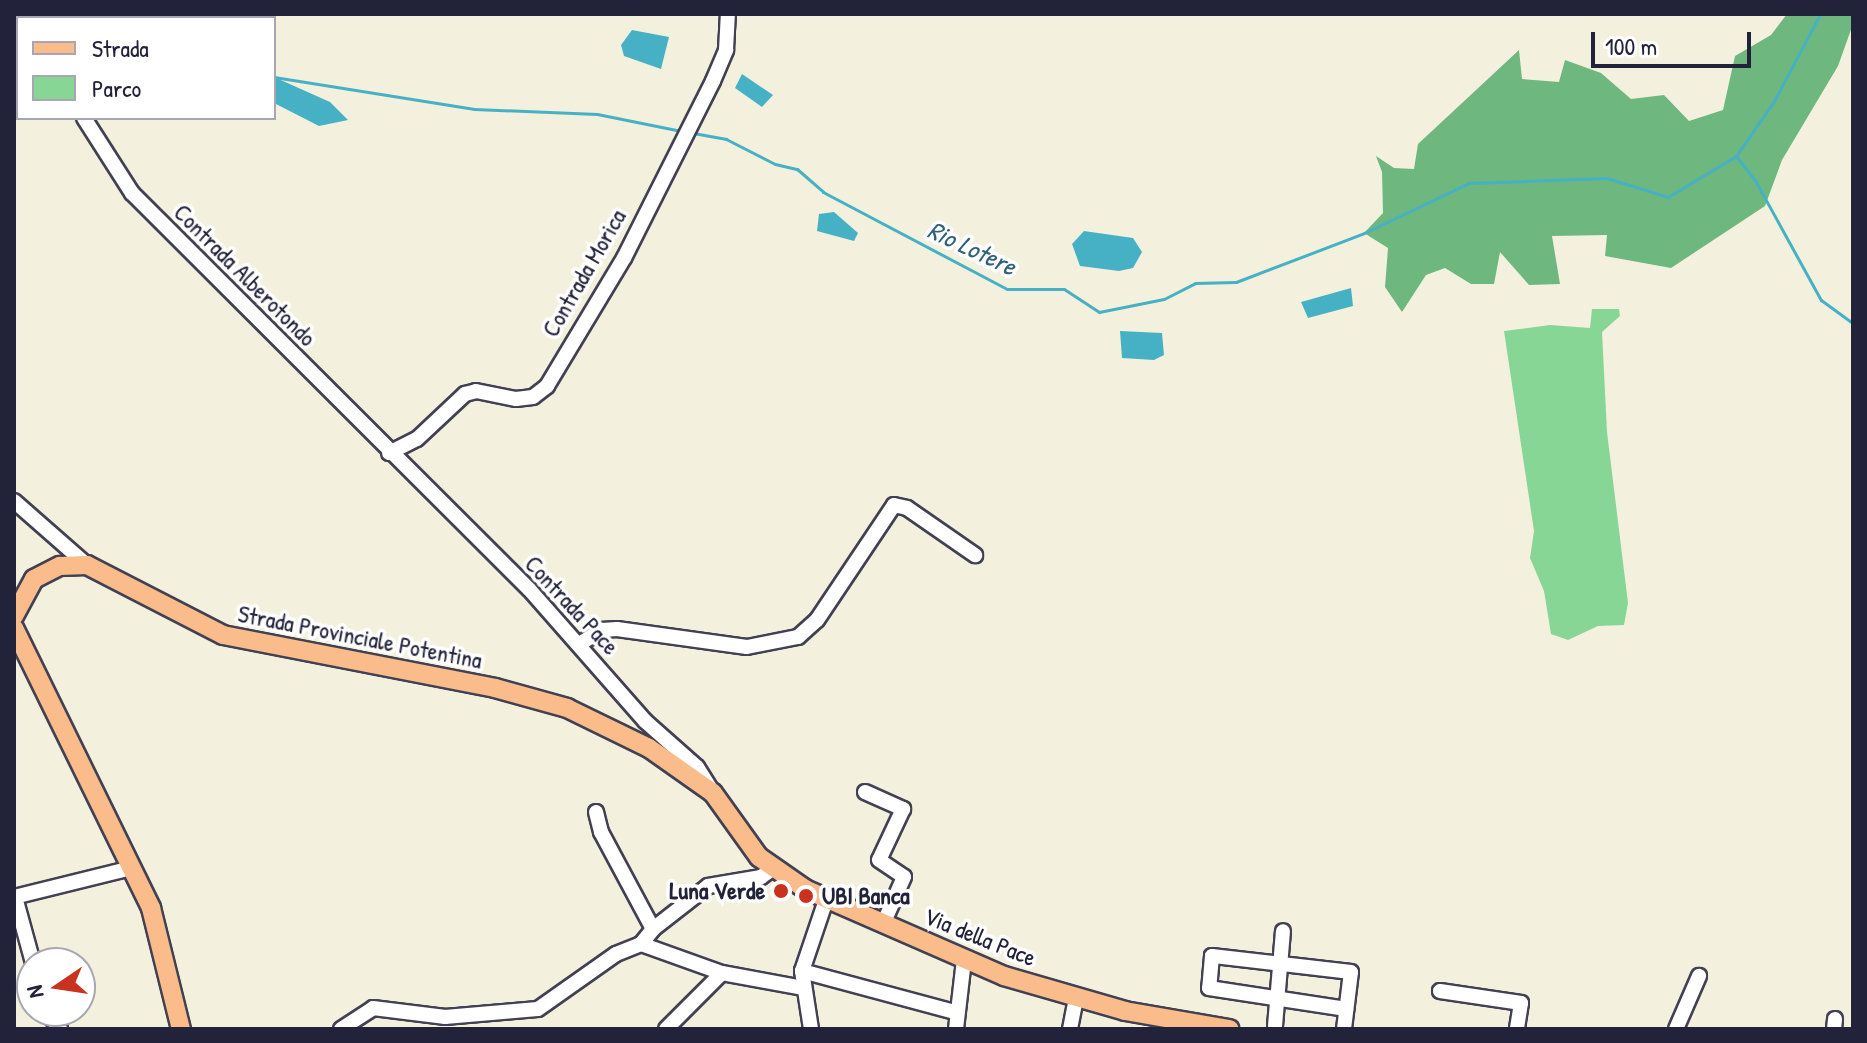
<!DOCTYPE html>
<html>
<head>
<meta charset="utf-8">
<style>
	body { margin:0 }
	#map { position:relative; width:1867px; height:1043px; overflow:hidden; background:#f4f0de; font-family:"Patrick Hand",sans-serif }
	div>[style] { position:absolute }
	.green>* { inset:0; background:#88d695 }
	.forest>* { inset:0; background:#6eb77e }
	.water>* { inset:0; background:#46b1c5 }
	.stream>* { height:3px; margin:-1.5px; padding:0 1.5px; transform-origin:1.5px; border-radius:1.5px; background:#46b1c5 }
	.roads { filter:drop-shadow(2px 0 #424153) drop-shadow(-2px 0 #424153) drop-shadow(0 2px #424153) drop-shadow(0 -2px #424153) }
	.minor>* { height:14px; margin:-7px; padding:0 7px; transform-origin:7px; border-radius:7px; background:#fff }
	.major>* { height:18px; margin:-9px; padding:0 9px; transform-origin:9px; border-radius:9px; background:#f9bc8a }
	.dots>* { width:22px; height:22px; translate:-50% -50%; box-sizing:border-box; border:4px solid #fff; border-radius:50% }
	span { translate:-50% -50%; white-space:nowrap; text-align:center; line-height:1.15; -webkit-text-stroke:7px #fff; paint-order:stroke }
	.street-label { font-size:24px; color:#22223b }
	.poi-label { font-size:24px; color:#22223b; font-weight:700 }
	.right { translate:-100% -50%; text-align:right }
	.left { translate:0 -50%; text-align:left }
	.water-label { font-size:26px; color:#326279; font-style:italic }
	.frame { position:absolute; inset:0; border:16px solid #22223b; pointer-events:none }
	.legend { position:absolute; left:16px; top:16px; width:260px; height:104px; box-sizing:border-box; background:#fff; border:2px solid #a7a7b1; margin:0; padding:10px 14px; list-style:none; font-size:24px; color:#22223b }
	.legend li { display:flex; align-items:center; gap:16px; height:40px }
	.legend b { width:40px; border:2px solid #a7a7b1 }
	.north { position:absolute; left:16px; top:947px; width:80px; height:80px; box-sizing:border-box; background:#fff; border:2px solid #a7a7b1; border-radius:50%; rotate:257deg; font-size:22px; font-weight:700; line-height:32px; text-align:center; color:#22223b }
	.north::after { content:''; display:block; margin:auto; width:28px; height:36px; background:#c8321e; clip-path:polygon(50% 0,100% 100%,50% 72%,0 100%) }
	.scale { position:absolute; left:1591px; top:32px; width:160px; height:36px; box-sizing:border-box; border:4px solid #22223b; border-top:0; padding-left:10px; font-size:24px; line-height:28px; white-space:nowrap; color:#22223b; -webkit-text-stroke:6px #fff; paint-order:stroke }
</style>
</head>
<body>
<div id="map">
	<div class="green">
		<div style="clip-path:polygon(1592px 309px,1619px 309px,1620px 316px,1602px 332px,1607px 432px,1628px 603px,1624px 625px,1598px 626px,1568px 640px,1551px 634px,1544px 591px,1530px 558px,1534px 531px,1504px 331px,1550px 325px,1590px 328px)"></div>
	</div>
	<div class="forest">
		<div style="clip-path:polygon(1787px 14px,1853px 14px,1853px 24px,1838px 66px,1782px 160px,1765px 206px,1671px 268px,1605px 256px,1607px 235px,1552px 236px,1560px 284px,1529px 285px,1500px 252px,1494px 284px,1471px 284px,1445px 268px,1426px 275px,1402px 312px,1385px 287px,1388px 248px,1364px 233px,1383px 213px,1382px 172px,1376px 156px,1394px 168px,1414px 169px,1418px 144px,1519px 50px,1522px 79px,1559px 82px,1565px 60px,1601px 73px,1631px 99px,1664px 95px,1689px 121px,1723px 110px,1735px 56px,1771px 35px)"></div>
	</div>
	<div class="water">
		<div style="clip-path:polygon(632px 30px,669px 37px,661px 69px,624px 56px,621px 45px)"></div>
		<div style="clip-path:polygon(742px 74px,773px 95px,762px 107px,735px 88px)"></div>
		<div style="clip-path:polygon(274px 77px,330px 102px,348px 120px,319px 126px,274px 103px)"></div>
		<div style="clip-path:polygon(834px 212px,858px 233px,854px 241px,817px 231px,819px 214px)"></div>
		<div style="clip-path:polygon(1084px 231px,1133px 238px,1142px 252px,1133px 268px,1119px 271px,1080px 266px,1072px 244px)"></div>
		<div style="clip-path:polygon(1351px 288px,1353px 306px,1308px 318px,1301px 302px)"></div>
		<div style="clip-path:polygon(1120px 331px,1162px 333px,1164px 355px,1154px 360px,1122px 358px)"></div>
	</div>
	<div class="stream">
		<div style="left:207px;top:14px;width:7px;rotate:34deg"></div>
		<div style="left:274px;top:77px;width:203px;rotate:9.1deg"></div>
		<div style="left:474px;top:109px;width:123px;rotate:2.3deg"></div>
		<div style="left:597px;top:114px;width:86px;rotate:11.4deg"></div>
		<div style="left:693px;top:133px;width:34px;rotate:10deg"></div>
		<div style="left:726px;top:139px;width:55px;rotate:27deg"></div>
		<div style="left:775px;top:164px;width:23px;rotate:13deg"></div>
		<div style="left:797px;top:169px;width:35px;rotate:41deg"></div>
		<div style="left:823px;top:192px;width:208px;rotate:27.8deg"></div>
		<div style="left:1007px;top:289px;width:57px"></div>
		<div style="left:1064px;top:289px;width:42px;rotate:33.3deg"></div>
		<div style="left:1099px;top:312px;width:66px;rotate:-11.3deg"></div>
		<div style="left:1164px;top:299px;width:35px;rotate:-27deg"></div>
		<div style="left:1195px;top:283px;width:41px;rotate:-1.4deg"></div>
		<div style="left:1236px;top:282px;width:137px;rotate:-20.9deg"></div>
		<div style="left:1364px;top:233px;width:116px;rotate:-25.5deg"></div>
		<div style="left:1469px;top:183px;width:138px;rotate:-2.1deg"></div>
		<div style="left:1607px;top:178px;width:64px;rotate:17.3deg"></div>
		<div style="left:1668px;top:197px;width:79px;rotate:-31.1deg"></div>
		<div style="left:1736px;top:156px;width:67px;rotate:-55.4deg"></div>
		<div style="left:1774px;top:101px;width:98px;rotate:-62.1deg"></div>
		<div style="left:1736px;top:156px;width:33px;rotate:52deg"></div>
		<div style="left:1756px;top:182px;width:135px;rotate:61.2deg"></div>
		<div style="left:1821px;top:300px;width:39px;rotate:36deg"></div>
	</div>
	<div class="roads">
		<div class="minor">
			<div style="left:14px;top:39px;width:6px;rotate:45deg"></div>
			<div style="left:84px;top:118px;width:89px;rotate:57.4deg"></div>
			<div style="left:132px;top:193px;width:561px;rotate:44.93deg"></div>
			<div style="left:529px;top:589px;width:176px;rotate:48.7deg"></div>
			<div style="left:645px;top:721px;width:69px;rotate:41.5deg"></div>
			<div style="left:697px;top:767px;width:31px;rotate:58deg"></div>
			<div style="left:389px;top:453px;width:31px;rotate:-27deg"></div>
			<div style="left:417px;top:439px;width:66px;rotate:-43.2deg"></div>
			<div style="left:465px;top:394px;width:11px;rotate:-15deg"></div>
			<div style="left:476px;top:391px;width:41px;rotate:11.3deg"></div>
			<div style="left:516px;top:399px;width:17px;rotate:-7deg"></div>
			<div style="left:533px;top:397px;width:18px;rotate:-38deg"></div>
			<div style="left:547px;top:386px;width:149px;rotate:-59deg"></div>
			<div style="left:624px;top:258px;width:198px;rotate:-63.3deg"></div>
			<div style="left:713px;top:81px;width:34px;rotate:-67deg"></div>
			<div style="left:726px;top:50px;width:36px;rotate:-87deg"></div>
			<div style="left:14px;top:501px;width:97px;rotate:41.2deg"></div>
			<div style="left:581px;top:643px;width:25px;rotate:-32deg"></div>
			<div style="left:602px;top:630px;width:15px;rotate:-4deg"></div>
			<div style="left:617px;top:629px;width:131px;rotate:7.9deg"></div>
			<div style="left:747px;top:647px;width:52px;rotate:-11.1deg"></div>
			<div style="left:798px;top:637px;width:25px;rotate:-42deg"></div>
			<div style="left:817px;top:620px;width:138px;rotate:-56.2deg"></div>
			<div style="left:894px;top:505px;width:13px;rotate:13deg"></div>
			<div style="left:907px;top:508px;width:83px;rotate:34.7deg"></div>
			<div style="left:865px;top:792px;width:42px;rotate:24.1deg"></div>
			<div style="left:903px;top:809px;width:56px;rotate:115.2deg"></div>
			<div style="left:879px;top:860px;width:30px;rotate:34deg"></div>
			<div style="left:904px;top:877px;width:51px;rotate:114.1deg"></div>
			<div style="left:596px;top:812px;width:21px;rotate:76deg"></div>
			<div style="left:601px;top:832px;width:110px;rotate:61.8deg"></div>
			<div style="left:14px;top:897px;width:121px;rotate:-13.9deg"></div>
			<div style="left:15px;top:897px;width:68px;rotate:74.7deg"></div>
			<div style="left:641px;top:944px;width:86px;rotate:19.7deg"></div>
			<div style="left:722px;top:973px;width:82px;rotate:10.5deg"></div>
			<div style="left:802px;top:971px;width:158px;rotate:15deg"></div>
			<div style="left:1440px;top:991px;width:82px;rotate:8.4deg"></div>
			<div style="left:1521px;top:1003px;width:26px;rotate:99deg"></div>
			<div style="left:46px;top:1011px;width:23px;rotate:52deg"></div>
			<div style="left:1275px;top:1026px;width:95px;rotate:-85.2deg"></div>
			<div style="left:341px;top:1029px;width:38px;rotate:-33deg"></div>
			<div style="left:373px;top:1008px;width:73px;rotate:7.1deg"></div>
			<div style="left:445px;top:1017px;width:93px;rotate:-4.9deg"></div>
			<div style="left:538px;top:1009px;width:95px;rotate:-35.2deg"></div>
			<div style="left:616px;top:954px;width:27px;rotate:-22deg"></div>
			<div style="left:641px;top:944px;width:19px;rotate:-51deg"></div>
			<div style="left:653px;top:929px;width:70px;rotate:-38deg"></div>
			<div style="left:708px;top:886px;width:54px;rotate:-9.6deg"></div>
			<div style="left:761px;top:877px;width:14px;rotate:-36deg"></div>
			<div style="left:666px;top:1029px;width:79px;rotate:-45deg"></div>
			<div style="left:811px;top:1029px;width:59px;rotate:-98.8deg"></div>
			<div style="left:802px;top:971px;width:78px;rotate:-71.3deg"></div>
			<div style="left:956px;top:1029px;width:69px;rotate:-83.4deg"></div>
			<div style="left:1070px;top:1029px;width:32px;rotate:-79deg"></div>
			<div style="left:1344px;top:1029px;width:57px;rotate:-83deg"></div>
			<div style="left:1351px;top:972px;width:140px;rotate:-173.4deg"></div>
			<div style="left:1212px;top:956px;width:32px;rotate:95deg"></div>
			<div style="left:1209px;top:988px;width:139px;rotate:8.7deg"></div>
			<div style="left:1676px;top:1029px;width:58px;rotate:-66.5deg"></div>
			<div style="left:1834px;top:1029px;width:10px;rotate:-84deg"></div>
		</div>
		<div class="major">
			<div style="left:14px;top:616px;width:42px;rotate:-61.6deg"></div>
			<div style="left:34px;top:579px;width:29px;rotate:-27deg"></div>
			<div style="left:60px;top:566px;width:27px;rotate:-2deg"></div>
			<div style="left:87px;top:565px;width:153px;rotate:27.2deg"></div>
			<div style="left:223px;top:635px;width:277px;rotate:11deg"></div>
			<div style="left:495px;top:688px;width:75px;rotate:15.5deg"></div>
			<div style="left:567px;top:708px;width:91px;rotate:26deg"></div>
			<div style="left:649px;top:748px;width:78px;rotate:35.1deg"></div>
			<div style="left:713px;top:793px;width:79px;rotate:54.3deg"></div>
			<div style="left:759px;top:857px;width:56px;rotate:34.8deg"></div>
			<div style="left:805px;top:889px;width:217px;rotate:23.6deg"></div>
			<div style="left:1004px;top:976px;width:126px;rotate:16.1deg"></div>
			<div style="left:1125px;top:1011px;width:106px;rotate:9.8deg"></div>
			<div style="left:14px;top:628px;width:312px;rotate:63.9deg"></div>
			<div style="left:151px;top:908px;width:125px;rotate:76.1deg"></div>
		</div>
	</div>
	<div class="dots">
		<div style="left:781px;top:891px;background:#c8321e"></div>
		<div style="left:806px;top:896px;background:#c8321e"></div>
	</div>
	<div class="street-label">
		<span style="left:584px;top:273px;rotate:-60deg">Contrada Morica</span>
		<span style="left:245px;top:275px;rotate:45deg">Contrada Alberotondo</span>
		<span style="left:572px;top:605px;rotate:47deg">Contrada Pace</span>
		<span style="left:360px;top:637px;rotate:11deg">Strada Provinciale Potentina</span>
		<span style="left:980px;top:937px;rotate:22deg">Via della Pace</span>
	</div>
	<div class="poi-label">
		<span class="right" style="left:765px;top:891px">Luna Verde</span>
		<span class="left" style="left:822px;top:896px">UBI Banca</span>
	</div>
	<div class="water-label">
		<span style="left:972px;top:248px;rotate:25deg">Rio Lotere</span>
	</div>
	<div class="frame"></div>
	<ul class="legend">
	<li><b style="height:10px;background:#f9bc8a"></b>Strada</li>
	<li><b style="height:22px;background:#88d695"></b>Parco</li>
	</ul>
	<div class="north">N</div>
	<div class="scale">100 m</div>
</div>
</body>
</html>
